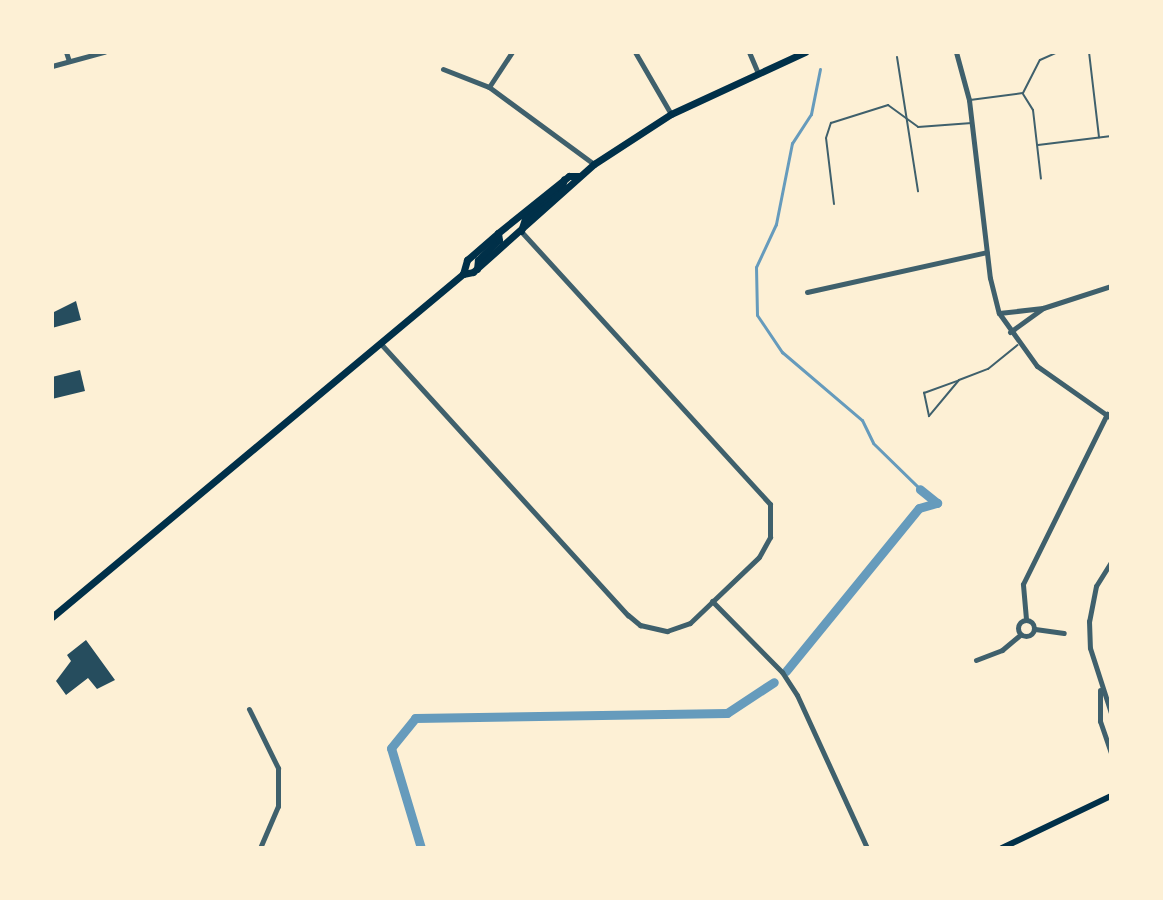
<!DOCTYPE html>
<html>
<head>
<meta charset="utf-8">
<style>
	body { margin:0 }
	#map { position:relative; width:1163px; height:900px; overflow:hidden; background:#fdf0d5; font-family:"DM Sans",sans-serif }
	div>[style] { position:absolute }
	.stream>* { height:3px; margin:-1.5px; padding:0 1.5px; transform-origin:1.5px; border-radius:1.5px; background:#669bbc }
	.canal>* { height:9px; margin:-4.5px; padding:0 4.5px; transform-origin:4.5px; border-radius:4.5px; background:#669bbc }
	.building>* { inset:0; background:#264d5e }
	.service>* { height:2px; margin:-1px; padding:0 1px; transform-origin:1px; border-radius:1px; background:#3f606c }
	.minor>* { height:5px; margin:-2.5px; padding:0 2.5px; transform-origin:2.5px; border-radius:2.5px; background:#3f606c }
	.minor>.ring { margin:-2.5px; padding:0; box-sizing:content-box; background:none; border:5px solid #3f606c; border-radius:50% }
	.secondary>* { height:6px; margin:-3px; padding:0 3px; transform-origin:3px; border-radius:3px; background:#003049 }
	.primary>* { height:7px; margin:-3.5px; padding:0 3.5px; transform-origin:3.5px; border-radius:3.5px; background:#003049 }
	span { translate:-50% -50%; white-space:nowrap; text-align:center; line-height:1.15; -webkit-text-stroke:8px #fdf0d5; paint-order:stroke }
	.frame { position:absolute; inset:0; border:54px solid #fdf0d5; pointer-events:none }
</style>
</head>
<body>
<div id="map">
	<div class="stream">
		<div style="left:820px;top:69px;width:46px;rotate:101.3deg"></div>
		<div style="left:811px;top:114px;width:35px;rotate:123deg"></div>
		<div style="left:792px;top:143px;width:83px;rotate:101.2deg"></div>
		<div style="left:776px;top:224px;width:47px;rotate:114.9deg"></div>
		<div style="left:756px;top:267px;width:48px;rotate:88.8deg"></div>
		<div style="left:757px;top:315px;width:45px;rotate:56deg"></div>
		<div style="left:782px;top:352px;width:105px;rotate:40.4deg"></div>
		<div style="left:862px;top:420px;width:25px;rotate:64deg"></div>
		<div style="left:873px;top:443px;width:66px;rotate:44.4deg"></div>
	</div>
	<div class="canal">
		<div style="left:786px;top:671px;width:210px;rotate:-50.8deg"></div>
		<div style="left:919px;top:508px;width:19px;rotate:-16deg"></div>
		<div style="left:937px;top:503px;width:22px;rotate:-141deg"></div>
		<div style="left:421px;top:848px;width:104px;rotate:-106.7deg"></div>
		<div style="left:391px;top:748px;width:38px;rotate:-51deg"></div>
		<div style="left:415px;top:718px;width:312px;rotate:-0.9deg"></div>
		<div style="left:727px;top:713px;width:56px;rotate:-33.4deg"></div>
	</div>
	<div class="building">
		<div style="clip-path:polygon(76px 301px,81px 320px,52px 328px,52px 313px)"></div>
		<div style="clip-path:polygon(80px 370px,85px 391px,52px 399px,52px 377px)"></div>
		<div style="clip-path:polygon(86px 640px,115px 680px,97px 689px,88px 678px,66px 695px,56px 681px,71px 661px,67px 655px)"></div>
	</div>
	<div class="service">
		<div style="left:1089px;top:52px;width:86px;rotate:83.3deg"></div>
		<div style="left:897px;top:57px;width:136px;rotate:81.1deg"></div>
		<div style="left:1023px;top:94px;width:19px;rotate:58deg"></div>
		<div style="left:1033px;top:110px;width:69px;rotate:83.4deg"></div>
		<div style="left:970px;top:100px;width:53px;rotate:-7.5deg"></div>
		<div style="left:1023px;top:93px;width:37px;rotate:-63deg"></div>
		<div style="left:1040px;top:60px;width:20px;rotate:-24deg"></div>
		<div style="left:1038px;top:145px;width:74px;rotate:-7deg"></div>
		<div style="left:834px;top:204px;width:66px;rotate:-96.9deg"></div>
		<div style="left:826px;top:138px;width:16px;rotate:-72deg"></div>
		<div style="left:831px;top:123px;width:60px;rotate:-17.5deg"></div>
		<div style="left:888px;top:105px;width:37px;rotate:36deg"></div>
		<div style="left:918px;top:127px;width:54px;rotate:-4.2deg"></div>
		<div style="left:959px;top:380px;width:47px;rotate:129.8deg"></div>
		<div style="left:929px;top:416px;width:24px;rotate:-102deg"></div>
		<div style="left:924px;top:393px;width:37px;rotate:-20deg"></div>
		<div style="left:959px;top:380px;width:31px;rotate:-21deg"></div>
		<div style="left:988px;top:369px;width:38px;rotate:-39deg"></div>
	</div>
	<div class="minor">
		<div style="left:66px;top:52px;width:9px;rotate:72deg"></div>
		<div style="left:635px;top:52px;width:72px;rotate:59.9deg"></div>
		<div style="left:749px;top:52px;width:21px;rotate:67deg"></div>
		<div style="left:956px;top:52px;width:50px;rotate:74.8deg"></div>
		<div style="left:969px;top:100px;width:179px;rotate:83.3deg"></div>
		<div style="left:990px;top:278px;width:36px;rotate:76deg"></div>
		<div style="left:999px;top:313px;width:65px;rotate:54.4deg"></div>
		<div style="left:1037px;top:366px;width:90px;rotate:35.1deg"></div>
		<div style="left:52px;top:66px;width:54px;rotate:-15.1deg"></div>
		<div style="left:443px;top:69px;width:49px;rotate:21.4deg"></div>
		<div style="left:489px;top:87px;width:130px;rotate:36.3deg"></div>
		<div style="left:489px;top:87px;width:42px;rotate:-56.7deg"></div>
		<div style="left:807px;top:292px;width:184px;rotate:-12.5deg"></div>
		<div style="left:999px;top:313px;width:44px;rotate:-6.5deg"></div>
		<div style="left:1043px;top:308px;width:71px;rotate:-17.9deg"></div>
		<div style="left:1010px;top:332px;width:41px;rotate:-36deg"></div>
		<div style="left:381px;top:344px;width:367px;rotate:47.7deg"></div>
		<div style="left:628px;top:615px;width:16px;rotate:40deg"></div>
		<div style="left:640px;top:625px;width:28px;rotate:13deg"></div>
		<div style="left:667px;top:631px;width:24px;rotate:-19deg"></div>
		<div style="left:690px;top:623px;width:95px;rotate:-43.7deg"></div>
		<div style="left:759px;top:557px;width:23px;rotate:-61deg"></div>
		<div style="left:770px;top:537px;width:33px;rotate:-90deg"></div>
		<div style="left:770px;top:504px;width:369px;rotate:-132.4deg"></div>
		<div style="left:1111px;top:562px;width:28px;rotate:122deg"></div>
		<div style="left:1096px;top:586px;width:36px;rotate:101deg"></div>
		<div style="left:1089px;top:621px;width:27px;rotate:88deg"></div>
		<div style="left:1090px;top:648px;width:68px;rotate:72.1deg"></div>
		<div style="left:712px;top:601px;width:100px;rotate:45.4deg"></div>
		<div style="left:782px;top:672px;width:27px;rotate:57deg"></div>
		<div style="left:797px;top:695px;width:168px;rotate:65.4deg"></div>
		<div style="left:1026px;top:619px;width:35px;rotate:-95deg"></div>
		<div style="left:1023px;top:584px;width:190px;rotate:-63.7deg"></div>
		<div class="ring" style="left:1018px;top:620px;width:11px;height:11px"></div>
		<div style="left:1035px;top:629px;width:29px;rotate:8deg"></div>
		<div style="left:976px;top:660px;width:28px;rotate:-21deg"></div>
		<div style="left:1002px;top:650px;width:23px;rotate:-40deg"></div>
		<div style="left:1100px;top:690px;width:31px;rotate:90deg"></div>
		<div style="left:1100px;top:721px;width:34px;rotate:71deg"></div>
		<div style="left:249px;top:709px;width:66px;rotate:63.8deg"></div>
		<div style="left:278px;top:768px;width:38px;rotate:90deg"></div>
		<div style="left:278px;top:806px;width:46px;rotate:113.2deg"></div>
	</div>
	<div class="secondary">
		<div style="left:1002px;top:848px;width:121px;rotate:-25.5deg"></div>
	</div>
	<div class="primary">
		<div style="left:521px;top:231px;width:13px;rotate:-72deg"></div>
		<div style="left:525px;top:219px;width:46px;rotate:-38.9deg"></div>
		<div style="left:561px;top:190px;width:11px;rotate:-75deg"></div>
		<div style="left:477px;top:269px;width:9px;rotate:-84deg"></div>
		<div style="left:478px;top:260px;width:29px;rotate:-44deg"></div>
		<div style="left:499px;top:240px;width:7px;rotate:-98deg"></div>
		<div style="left:463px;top:274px;width:10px;rotate:-11deg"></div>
		<div style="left:473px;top:272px;width:162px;rotate:-41.8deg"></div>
		<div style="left:594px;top:164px;width:92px;rotate:-33deg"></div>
		<div style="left:671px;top:114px;width:148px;rotate:-24.8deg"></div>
		<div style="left:52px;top:617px;width:535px;rotate:-39.85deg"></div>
		<div style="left:463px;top:274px;width:15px;rotate:-74deg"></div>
		<div style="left:467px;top:260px;width:41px;rotate:-41.1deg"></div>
		<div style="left:498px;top:233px;width:91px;rotate:-38.8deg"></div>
		<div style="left:569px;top:176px;width:10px"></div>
	</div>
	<div class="frame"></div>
</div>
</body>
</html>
